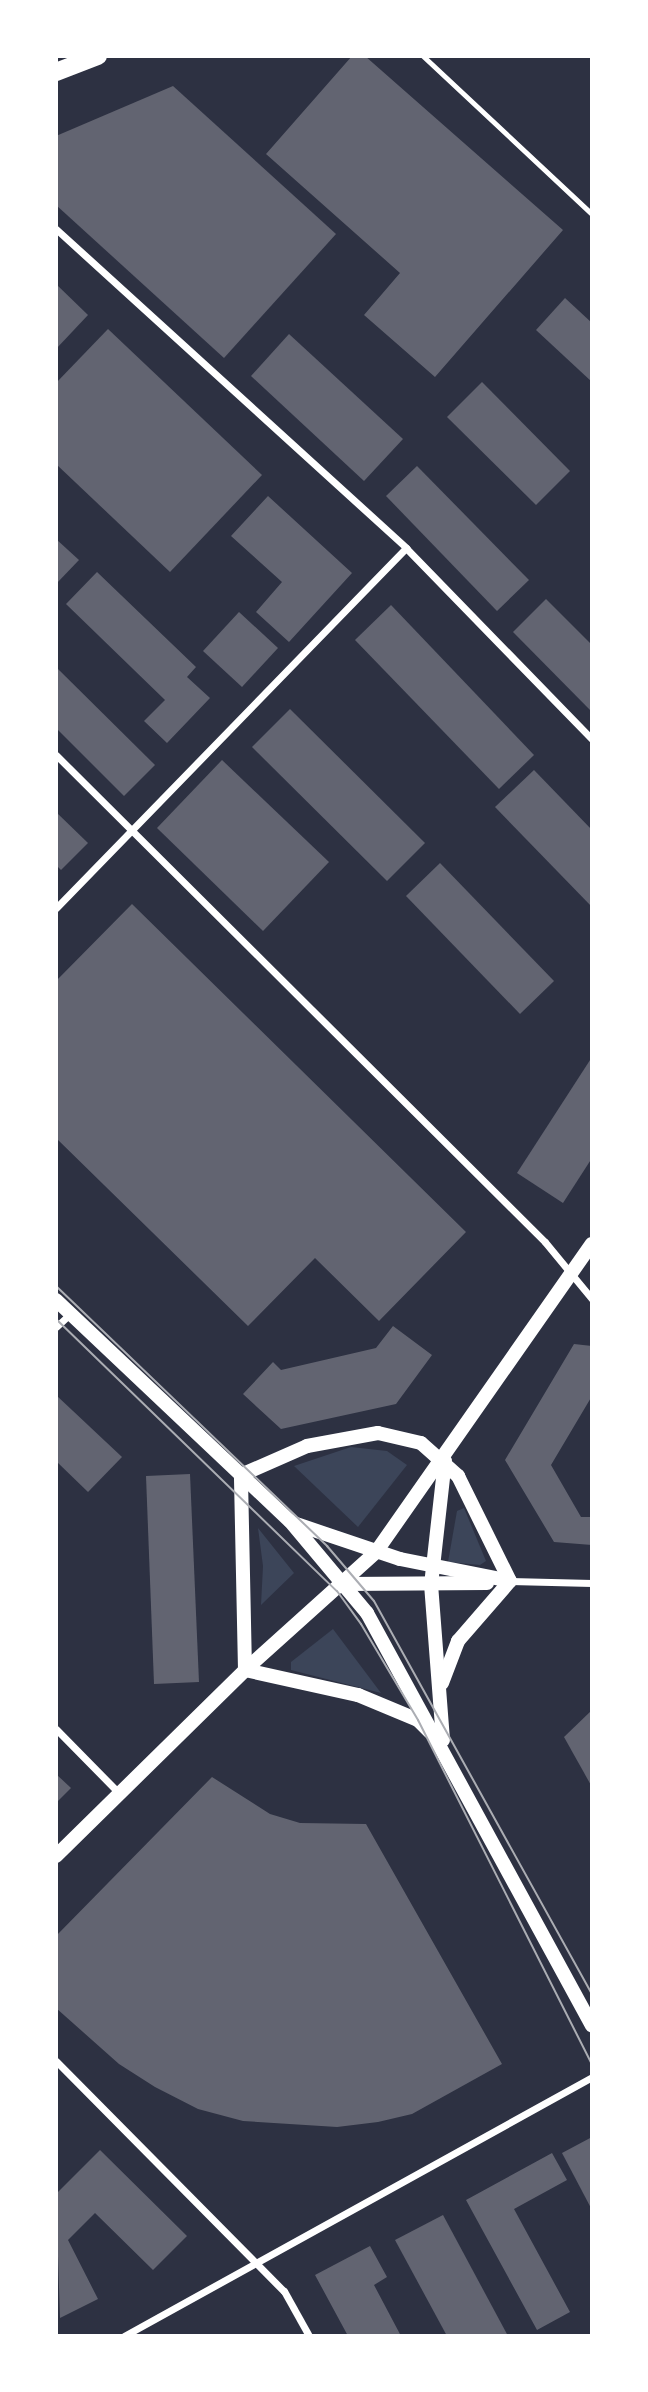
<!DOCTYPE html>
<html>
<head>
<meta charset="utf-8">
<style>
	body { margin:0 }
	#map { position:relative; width:648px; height:2392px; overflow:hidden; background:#2d3142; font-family:Ubuntu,sans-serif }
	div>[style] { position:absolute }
	.green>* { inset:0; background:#3c4559 }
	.building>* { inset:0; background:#626471 }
	.service>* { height:5px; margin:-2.5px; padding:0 2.5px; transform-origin:2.5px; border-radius:2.5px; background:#fff }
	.minor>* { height:7px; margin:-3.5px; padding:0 3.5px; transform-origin:3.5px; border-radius:3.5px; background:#fff }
	.secondary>* { height:14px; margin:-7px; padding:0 7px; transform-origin:7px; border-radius:7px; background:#fff }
	.primary>* { height:18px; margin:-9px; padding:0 9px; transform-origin:9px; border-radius:9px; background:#fff }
	.tram>* { height:2px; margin:-1px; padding:0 1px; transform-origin:1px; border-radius:1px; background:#abadb3 }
	span { translate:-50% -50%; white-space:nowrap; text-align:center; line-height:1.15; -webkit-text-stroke:5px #fff; paint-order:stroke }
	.frame { position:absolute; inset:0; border:58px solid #fff; pointer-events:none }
</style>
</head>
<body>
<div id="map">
	<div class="green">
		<div style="clip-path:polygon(351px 1447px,387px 1451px,407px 1465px,358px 1527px,294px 1466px)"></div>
		<div style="clip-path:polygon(464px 1508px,486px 1561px,480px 1565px,448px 1562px,457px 1511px)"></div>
		<div style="clip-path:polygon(258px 1528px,294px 1573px,261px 1605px,263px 1566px)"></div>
		<div style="clip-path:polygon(333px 1629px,381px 1693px,291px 1670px,291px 1662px)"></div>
	</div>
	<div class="building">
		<div style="clip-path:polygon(352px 56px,365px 56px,563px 230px,435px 377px,364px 315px,400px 273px,266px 154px)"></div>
		<div style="clip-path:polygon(173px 86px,336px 234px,224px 358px,56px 205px,56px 136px)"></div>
		<div style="clip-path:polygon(56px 284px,88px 315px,56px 349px)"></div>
		<div style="clip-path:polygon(565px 298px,592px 323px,592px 382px,536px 330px)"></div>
		<div style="clip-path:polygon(108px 329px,262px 475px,170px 572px,56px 464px,56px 383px)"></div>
		<div style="clip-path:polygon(289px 334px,403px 439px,364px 481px,251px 376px)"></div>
		<div style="clip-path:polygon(482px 382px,570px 471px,536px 505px,447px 417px)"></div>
		<div style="clip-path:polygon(417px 466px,529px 580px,497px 611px,386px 496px)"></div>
		<div style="clip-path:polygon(268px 496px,352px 573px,289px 642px,256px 612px,282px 582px,231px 536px)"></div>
		<div style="clip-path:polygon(56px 539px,79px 560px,56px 584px)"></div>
		<div style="clip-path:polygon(97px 572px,196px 667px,187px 677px,210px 698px,167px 743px,144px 721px,165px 700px,66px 604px)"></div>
		<div style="clip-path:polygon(546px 599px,592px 645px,592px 712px,513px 632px)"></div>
		<div style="clip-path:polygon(391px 605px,534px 755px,499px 789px,355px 640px)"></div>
		<div style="clip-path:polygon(239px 612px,278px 648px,242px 687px,203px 651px)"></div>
		<div style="clip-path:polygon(56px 667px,155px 765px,124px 796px,56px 728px)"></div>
		<div style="clip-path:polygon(290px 709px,425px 843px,387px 881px,252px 747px)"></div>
		<div style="clip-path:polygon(222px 760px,329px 862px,263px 931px,157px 828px)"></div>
		<div style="clip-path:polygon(534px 770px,592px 830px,592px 907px,495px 807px)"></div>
		<div style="clip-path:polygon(56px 812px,88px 843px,61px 870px,56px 865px)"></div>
		<div style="clip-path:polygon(440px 863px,554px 981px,520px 1014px,406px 896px)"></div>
		<div style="clip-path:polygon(132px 904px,466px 1232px,379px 1321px,315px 1258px,248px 1326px,56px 1138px,56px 981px)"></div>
		<div style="clip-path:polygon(592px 1057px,592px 1158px,563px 1203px,517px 1173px)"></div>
		<div style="clip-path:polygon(393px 1326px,432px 1355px,396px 1404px,281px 1429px,243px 1394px,273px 1362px,281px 1370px,376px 1348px)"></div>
		<div style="clip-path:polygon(574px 1344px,592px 1346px,592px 1396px,551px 1465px,581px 1517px,592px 1517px,592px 1545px,554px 1542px,505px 1460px)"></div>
		<div style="clip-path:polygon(56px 1395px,122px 1457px,88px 1492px,56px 1461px)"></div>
		<div style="clip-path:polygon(190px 1474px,199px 1682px,154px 1684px,146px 1476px)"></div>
		<div style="clip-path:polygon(592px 1710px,592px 1787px,564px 1737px)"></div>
		<div style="clip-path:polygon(56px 1774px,71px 1788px,56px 1803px)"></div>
		<div style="clip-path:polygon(212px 1777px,270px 1814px,300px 1823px,366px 1824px,502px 2064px,412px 2114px,378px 2122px,337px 2127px,243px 2121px,198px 2109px,155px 2087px,119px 2064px,56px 2008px,56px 1936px)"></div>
		<div style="clip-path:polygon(592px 2137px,592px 2210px,562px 2153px)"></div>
		<div style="clip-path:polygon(100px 2150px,187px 2236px,153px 2270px,95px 2213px,68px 2240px,98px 2299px,60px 2318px,56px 2194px)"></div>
		<div style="clip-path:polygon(552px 2153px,567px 2180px,514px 2209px,570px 2312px,537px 2330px,466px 2200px)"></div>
		<div style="clip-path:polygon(443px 2215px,508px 2336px,447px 2336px,395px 2240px)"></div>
		<div style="clip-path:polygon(370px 2246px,387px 2277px,374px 2285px,401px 2336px,348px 2336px,315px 2275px)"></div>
	</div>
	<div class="service">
		<div style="left:423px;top:56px;width:231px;rotate:43.1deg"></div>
	</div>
	<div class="minor">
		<div style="left:56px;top:229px;width:474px;rotate:42.3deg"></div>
		<div style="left:406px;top:548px;width:267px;rotate:45.8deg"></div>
		<div style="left:56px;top:755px;width:690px;rotate:44.88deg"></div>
		<div style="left:545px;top:1242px;width:74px;rotate:50.5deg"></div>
		<div style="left:56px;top:908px;width:502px;rotate:-45.81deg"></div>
		<div style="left:56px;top:1327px;width:19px;rotate:-43deg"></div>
		<div style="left:510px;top:1581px;width:82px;rotate:1.4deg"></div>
		<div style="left:56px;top:1729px;width:88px;rotate:45.5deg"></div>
		<div style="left:56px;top:2061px;width:324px;rotate:45.3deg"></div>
		<div style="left:284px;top:2291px;width:51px;rotate:60.9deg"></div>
		<div style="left:124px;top:2336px;width:535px;rotate:-28.96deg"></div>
	</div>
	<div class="secondary">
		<div style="left:56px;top:1300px;width:322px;rotate:43.4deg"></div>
		<div style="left:290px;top:1521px;width:120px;rotate:50.1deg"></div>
		<div style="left:367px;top:1613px;width:470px;rotate:61.4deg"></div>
		<div style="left:296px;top:1524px;width:110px;rotate:18.6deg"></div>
		<div style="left:400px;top:1559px;width:112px;rotate:11.3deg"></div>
		<div style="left:345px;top:1584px;width:142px;rotate:-0.4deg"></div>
		<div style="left:245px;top:1670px;width:195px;rotate:-91.2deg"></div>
		<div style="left:241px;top:1475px;width:72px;rotate:-23.7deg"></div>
		<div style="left:307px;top:1446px;width:72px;rotate:-10.4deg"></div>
		<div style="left:378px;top:1433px;width:44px;rotate:13.1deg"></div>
		<div style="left:421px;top:1443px;width:50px;rotate:41.7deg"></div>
		<div style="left:458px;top:1476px;width:117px;rotate:63.7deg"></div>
		<div style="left:245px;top:1670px;width:116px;rotate:12.5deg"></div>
		<div style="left:358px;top:1695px;width:65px;rotate:22.6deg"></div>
		<div style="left:418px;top:1720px;width:17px;rotate:45deg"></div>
		<div style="left:442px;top:1683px;width:45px;rotate:-69.1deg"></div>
		<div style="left:458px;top:1641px;width:79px;rotate:-49.1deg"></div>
		<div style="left:443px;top:1740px;width:155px;rotate:-94.4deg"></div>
		<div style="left:431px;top:1585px;width:125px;rotate:-83.6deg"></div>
		<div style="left:56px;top:1856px;width:265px;rotate:-44.5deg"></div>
		<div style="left:245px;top:1670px;width:176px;rotate:-42deg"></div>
		<div style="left:376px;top:1552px;width:376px;rotate:-55deg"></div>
	</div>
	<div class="primary">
		<div style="left:56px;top:72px;width:45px;rotate:-20.9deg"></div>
	</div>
	<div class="tram">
		<div style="left:56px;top:1286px;width:376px;rotate:43.8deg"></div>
		<div style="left:327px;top:1546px;width:72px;rotate:49.5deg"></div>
		<div style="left:374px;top:1601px;width:450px;rotate:61deg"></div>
		<div style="left:56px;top:1319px;width:391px;rotate:44.1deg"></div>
		<div style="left:337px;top:1591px;width:41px;rotate:54deg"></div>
		<div style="left:361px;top:1624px;width:112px;rotate:59.3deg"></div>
		<div style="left:418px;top:1720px;width:386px;rotate:63.2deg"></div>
	</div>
	<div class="frame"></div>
</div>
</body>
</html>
